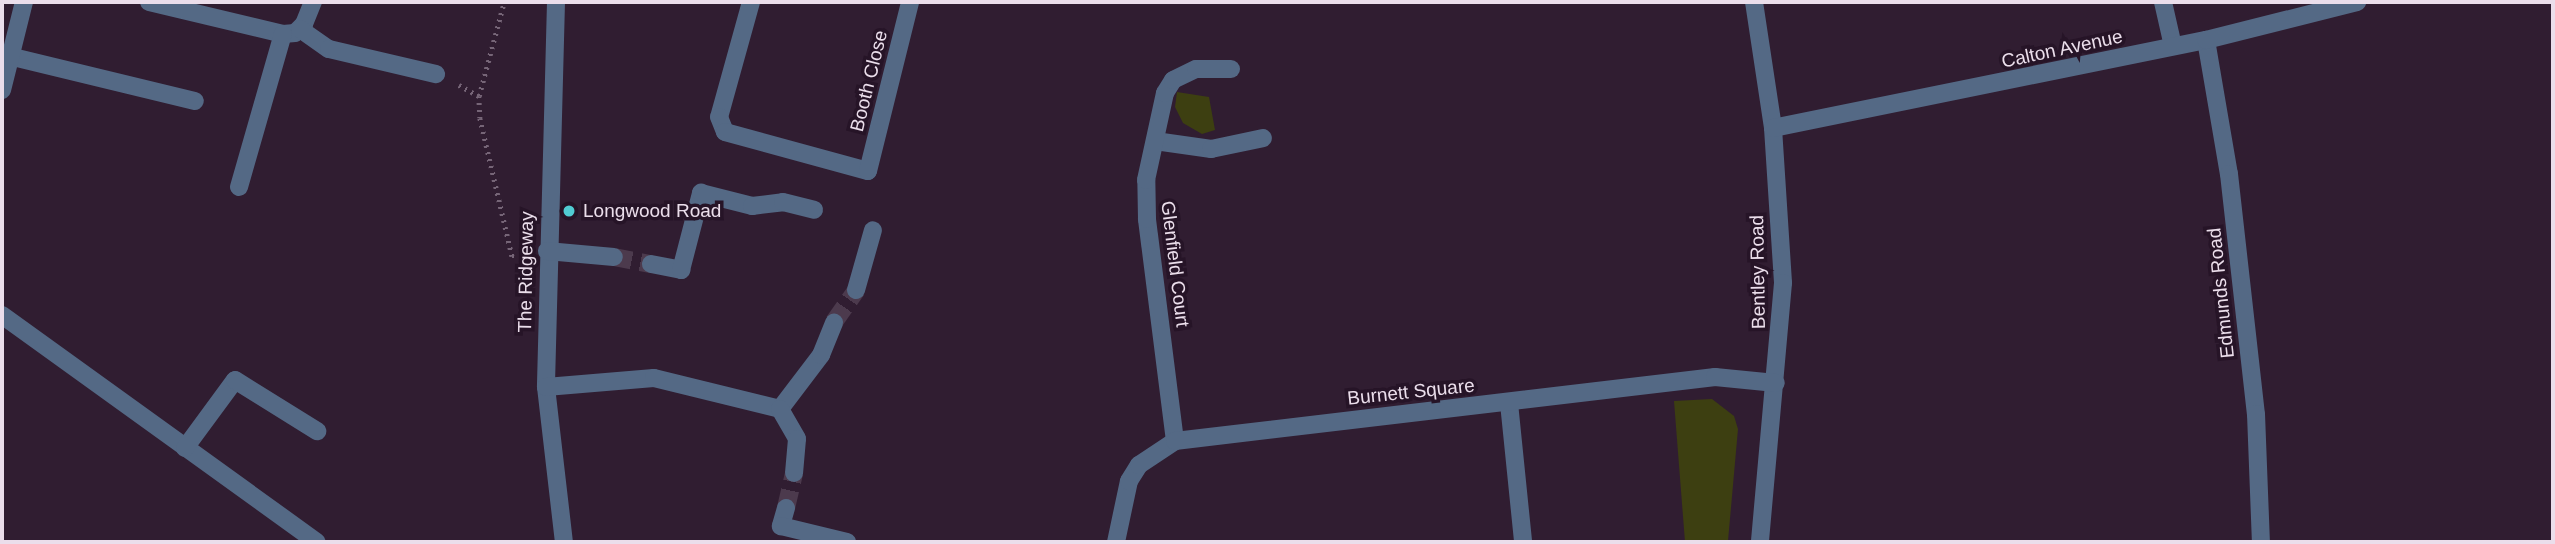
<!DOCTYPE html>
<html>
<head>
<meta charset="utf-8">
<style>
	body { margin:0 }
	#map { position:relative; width:2555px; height:544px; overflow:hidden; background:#301d31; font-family:Arial,sans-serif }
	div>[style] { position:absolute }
	.green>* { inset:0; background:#3d3f11 }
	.minor-tunnel>* { height:18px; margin-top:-9px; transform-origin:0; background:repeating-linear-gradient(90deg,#4c3a4d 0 18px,transparent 0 27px) }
	.path>* { height:4.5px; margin-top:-2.25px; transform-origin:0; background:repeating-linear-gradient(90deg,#766577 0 2px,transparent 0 7px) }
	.minor>* { height:18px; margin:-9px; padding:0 9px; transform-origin:9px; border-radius:9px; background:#546985 }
	.dots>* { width:19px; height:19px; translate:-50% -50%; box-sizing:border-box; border:4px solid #261427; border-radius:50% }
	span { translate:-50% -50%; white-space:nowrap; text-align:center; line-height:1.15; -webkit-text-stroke:7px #261427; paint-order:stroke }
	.street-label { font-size:19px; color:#ebdeeb }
	.poi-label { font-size:19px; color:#ebdeeb }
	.left { translate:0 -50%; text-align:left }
	.frame { position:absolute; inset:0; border:4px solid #ebdeeb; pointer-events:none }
</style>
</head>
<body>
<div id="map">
	<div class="green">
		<div style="clip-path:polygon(1177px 92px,1209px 97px,1215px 130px,1202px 134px,1183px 123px,1175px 107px)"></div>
		<div style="clip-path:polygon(1712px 399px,1734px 416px,1738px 429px,1728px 541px,1685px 542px,1674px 401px)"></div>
	</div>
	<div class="minor-tunnel">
		<div style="left:614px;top:257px;width:38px;rotate:11deg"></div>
		<div style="left:834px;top:322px;width:39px;rotate:-55deg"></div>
		<div style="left:786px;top:508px;width:36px;rotate:-77deg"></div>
	</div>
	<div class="path">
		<div style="left:459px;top:85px;width:23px;rotate:29deg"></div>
		<div style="left:479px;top:96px;width:22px;rotate:87deg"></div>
		<div style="left:480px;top:118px;width:142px;rotate:76.9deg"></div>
		<div style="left:512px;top:256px;width:8px"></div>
		<div style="left:479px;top:96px;width:97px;rotate:-75.1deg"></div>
	</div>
	<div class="minor">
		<div style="left:149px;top:2px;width:138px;rotate:13.4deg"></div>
		<div style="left:283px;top:34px;width:12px;rotate:-5deg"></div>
		<div style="left:295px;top:33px;width:13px;rotate:-45deg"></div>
		<div style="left:304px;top:24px;width:24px;rotate:-68deg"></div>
		<div style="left:556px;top:2px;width:385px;rotate:91.5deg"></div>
		<div style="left:546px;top:387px;width:156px;rotate:83.4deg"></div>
		<div style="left:751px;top:2px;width:119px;rotate:105.5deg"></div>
		<div style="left:719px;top:117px;width:16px;rotate:68deg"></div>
		<div style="left:725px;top:132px;width:148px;rotate:15.3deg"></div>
		<div style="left:868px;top:171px;width:174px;rotate:-76deg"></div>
		<div style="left:1754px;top:2px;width:127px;rotate:81.4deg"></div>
		<div style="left:1773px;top:128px;width:155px;rotate:86.3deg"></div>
		<div style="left:1783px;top:283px;width:260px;rotate:95.1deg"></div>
		<div style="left:2163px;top:2px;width:45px;rotate:77.2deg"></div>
		<div style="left:300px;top:29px;width:35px;rotate:35deg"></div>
		<div style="left:329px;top:49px;width:110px;rotate:13.2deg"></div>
		<div style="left:2206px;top:40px;width:136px;rotate:80.3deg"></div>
		<div style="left:2229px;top:174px;width:242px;rotate:83.6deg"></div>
		<div style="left:2256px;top:414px;width:128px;rotate:87.8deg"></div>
		<div style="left:13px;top:57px;width:187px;rotate:13.6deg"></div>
		<div style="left:2px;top:90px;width:91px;rotate:-76deg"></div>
		<div style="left:1773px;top:128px;width:442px;rotate:-11.5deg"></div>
		<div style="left:2206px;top:40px;width:156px;rotate:-14.1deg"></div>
		<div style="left:1155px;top:141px;width:57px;rotate:8.1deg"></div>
		<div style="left:1211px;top:149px;width:53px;rotate:-11.9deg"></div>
		<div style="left:239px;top:187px;width:159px;rotate:-74deg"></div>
		<div style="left:547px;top:251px;width:67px;rotate:5.1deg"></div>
		<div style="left:651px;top:264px;width:31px;rotate:11deg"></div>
		<div style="left:681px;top:270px;width:80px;rotate:-75.4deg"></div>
		<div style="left:701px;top:193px;width:53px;rotate:14.3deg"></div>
		<div style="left:752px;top:206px;width:31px;rotate:-7deg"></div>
		<div style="left:783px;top:202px;width:32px;rotate:14deg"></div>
		<div style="left:856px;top:290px;width:62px;rotate:-74.2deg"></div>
		<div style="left:2px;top:315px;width:388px;rotate:35.8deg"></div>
		<div style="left:546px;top:387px;width:108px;rotate:-4.8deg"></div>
		<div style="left:654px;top:378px;width:130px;rotate:13.8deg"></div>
		<div style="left:1509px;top:403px;width:140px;rotate:84.2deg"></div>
		<div style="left:780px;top:409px;width:68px;rotate:-52.8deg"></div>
		<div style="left:821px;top:355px;width:35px;rotate:-68deg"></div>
		<div style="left:780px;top:409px;width:34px;rotate:60deg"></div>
		<div style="left:797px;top:439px;width:34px;rotate:95deg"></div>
		<div style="left:1175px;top:441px;width:224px;rotate:-97.2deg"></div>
		<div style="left:1147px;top:219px;width:39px;rotate:-91deg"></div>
		<div style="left:1146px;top:180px;width:89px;rotate:-77.7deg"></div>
		<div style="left:1165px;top:93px;width:15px;rotate:-58deg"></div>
		<div style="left:1173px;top:80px;width:25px;rotate:-26deg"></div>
		<div style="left:1196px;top:69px;width:35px"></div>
		<div style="left:185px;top:448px;width:84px;rotate:-53.7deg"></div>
		<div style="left:235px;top:380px;width:97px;rotate:31.9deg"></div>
		<div style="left:786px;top:508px;width:19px;rotate:106deg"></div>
		<div style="left:781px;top:526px;width:68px;rotate:13.6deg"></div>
		<div style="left:1116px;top:542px;width:62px;rotate:-78deg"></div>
		<div style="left:1129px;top:481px;width:19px;rotate:-58deg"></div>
		<div style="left:1139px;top:465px;width:43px;rotate:-33.7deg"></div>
		<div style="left:1175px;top:441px;width:544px;rotate:-6.76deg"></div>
		<div style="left:1715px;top:377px;width:61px;rotate:5.6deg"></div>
	</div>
	<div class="dots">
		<div style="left:569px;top:211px;background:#51ccd3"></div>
	</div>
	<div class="street-label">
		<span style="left:2062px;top:49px;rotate:-12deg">Calton Avenue</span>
		<span style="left:869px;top:81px;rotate:-76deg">Booth Close</span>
		<span style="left:1175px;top:264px;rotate:83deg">Glenfield Court</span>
		<span style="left:526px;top:272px;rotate:-89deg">The Ridgeway</span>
		<span style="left:1758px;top:272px;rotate:-91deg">Bentley Road</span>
		<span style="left:2221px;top:293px;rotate:-96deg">Edmunds Road</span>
		<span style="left:1411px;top:392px;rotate:-6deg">Burnett Square</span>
	</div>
	<div class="poi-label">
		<span class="left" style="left:583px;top:211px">Longwood Road</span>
	</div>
	<div class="frame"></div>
</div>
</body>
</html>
